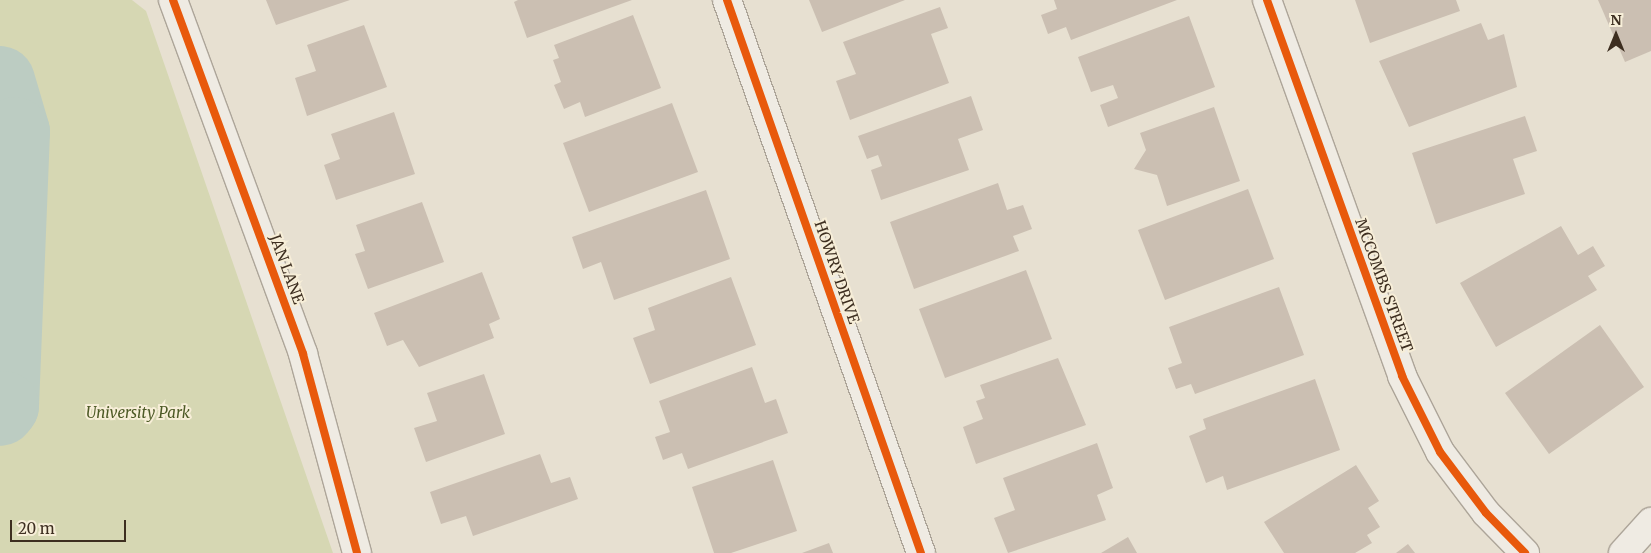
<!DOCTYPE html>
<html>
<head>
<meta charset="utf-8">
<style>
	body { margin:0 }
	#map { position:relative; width:1651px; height:553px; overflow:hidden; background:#e7e0d1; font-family:Merriweather,serif }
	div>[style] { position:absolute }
	.green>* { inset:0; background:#d6d7b3 }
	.river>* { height:70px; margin:-35px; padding:0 35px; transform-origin:35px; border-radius:35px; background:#bcccc2 }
	.building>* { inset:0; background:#cbbfb2 }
	.roads { filter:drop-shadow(1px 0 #ada599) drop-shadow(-1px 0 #ada599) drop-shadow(0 1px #ada599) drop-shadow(0 -1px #ada599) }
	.minor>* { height:28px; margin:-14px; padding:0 14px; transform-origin:14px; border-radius:14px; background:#efebe3 }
	.cycleway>* { height:8px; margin:-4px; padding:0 4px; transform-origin:4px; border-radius:4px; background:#e8590c }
	span { translate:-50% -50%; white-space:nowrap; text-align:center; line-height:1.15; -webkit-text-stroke:4px #f7eed8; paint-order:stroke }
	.street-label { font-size:15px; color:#3d2e20 }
	.park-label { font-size:15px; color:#4d5a26; font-style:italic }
	.north { position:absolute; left:1591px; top:10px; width:50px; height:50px; -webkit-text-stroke:4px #f7eed8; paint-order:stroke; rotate:0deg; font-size:14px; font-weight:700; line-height:20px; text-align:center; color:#3d2e20 }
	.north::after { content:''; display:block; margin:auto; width:18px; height:22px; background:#3d2e20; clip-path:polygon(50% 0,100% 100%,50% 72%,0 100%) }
	.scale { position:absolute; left:10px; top:520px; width:116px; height:22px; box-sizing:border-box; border:2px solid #3d2e20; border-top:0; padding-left:6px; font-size:15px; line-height:18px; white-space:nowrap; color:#3d2e20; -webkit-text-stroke:4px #f7eed8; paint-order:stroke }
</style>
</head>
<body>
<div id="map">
	<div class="green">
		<div style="clip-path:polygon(0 0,132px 0,146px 11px,333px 553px,0 553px)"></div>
	</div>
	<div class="river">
		<div style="left:0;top:81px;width:53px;rotate:73.6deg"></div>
		<div style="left:15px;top:132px;width:274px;rotate:92.3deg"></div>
		<div style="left:4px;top:406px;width:6px;rotate:129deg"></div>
	</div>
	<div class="building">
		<div style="clip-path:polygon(266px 0,350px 0,276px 25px)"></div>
		<div style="clip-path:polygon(632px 0,527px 38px,514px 2px,518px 0)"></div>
		<div style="clip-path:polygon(809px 0,905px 0,822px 32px)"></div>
		<div style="clip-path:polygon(1054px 0,1177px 0,1071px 40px,1066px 27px,1048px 34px,1041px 15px,1057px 9px)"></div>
		<div style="clip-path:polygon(1355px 0,1456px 0,1460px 11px,1370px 43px)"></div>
		<div style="clip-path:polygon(1598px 0,1651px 0,1651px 51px,1625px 62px)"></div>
		<div style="clip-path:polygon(940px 7px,948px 28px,931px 34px,949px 83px,850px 120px,836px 81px,856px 74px,843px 42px)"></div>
		<div style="clip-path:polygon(633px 15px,661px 88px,585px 117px,580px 102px,564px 109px,554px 85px,561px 82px,553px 60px,559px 58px,554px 45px)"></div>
		<div style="clip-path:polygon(1189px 16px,1215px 87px,1108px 127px,1100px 105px,1118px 98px,1113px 85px,1091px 92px,1078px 57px)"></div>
		<div style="clip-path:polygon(1481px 23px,1488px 40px,1504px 34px,1517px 87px,1409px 127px,1379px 61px)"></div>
		<div style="clip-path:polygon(364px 25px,387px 87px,307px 116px,295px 78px,316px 71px,307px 45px)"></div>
		<div style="clip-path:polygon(971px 96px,983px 130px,958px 139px,969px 170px,881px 200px,871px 170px,882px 166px,878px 155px,867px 159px,858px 136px)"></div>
		<div style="clip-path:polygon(672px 103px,698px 172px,589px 212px,563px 143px)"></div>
		<div style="clip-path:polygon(1214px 107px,1240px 181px,1167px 206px,1157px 175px,1134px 169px,1146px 150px,1140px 133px)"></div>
		<div style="clip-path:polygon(394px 112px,415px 174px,336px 200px,324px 165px,340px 159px,331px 134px)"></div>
		<div style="clip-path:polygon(1525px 116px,1537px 151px,1513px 159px,1525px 194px,1436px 224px,1412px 153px)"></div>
		<div style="clip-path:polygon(998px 183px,1007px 210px,1023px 205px,1032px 229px,1013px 236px,1019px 251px,914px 289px,890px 222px)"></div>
		<div style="clip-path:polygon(1248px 189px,1274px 259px,1165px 300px,1138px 230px)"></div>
		<div style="clip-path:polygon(706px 190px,730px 259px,614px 300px,601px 262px,583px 269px,572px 237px)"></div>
		<div style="clip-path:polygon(422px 202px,444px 262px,368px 289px,355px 254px,365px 251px,356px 225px)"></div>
		<div style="clip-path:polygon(1561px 226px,1578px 255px,1593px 246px,1605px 266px,1588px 276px,1597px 290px,1496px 347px,1460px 283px)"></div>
		<div style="clip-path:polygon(1026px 270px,1052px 339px,945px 378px,919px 309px)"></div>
		<div style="clip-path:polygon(482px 272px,500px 319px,489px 324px,494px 338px,419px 367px,403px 340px,387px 346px,374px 313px)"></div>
		<div style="clip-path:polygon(731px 277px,756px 345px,650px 384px,633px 338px,655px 330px,648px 308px)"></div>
		<div style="clip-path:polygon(1279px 287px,1304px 355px,1195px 394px,1191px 384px,1176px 389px,1168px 368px,1182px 363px,1169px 327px)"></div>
		<div style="clip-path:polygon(1600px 325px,1644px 387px,1549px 454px,1505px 393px)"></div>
		<div style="clip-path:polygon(1058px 358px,1086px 425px,976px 464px,963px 427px,983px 419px,976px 401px,985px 398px,980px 385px)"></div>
		<div style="clip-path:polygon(752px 367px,765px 403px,776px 399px,788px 433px,688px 469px,682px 453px,663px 460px,655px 437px,670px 432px,659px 401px)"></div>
		<div style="clip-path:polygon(484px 374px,505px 434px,426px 462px,414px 428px,437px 421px,427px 393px)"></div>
		<div style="clip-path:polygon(1315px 379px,1340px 450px,1227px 490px,1223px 476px,1206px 483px,1189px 436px,1206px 429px,1203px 419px)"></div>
		<div style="clip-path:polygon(1097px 443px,1113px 488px,1097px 495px,1106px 520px,1008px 553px,994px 518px,1015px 510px,1003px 478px)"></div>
		<div style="clip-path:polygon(540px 454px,551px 483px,570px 477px,578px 499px,473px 536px,466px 516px,441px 524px,430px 492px)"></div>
		<div style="clip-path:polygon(773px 460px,797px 531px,731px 553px,714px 553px,692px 487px)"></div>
		<div style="clip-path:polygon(1356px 465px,1379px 501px,1368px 508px,1380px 527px,1367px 535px,1372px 543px,1355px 553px,1284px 553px,1264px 522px)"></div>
		<div style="clip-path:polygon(1128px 537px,1137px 553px,1101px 553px)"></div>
		<div style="clip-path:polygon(829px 543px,833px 553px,802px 553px)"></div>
		<div style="clip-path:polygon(1408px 544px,1415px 553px,1396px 553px)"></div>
	</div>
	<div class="roads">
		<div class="minor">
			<div style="left:173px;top:0;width:377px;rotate:69.8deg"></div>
			<div style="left:303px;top:354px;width:206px;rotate:74.8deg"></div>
			<div style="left:727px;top:0;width:586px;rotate:70.67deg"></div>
			<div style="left:1267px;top:0;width:400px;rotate:70.2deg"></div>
			<div style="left:1402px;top:376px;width:85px;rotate:63.4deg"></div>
			<div style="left:1440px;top:452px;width:76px;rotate:53deg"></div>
			<div style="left:1486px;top:513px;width:56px;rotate:45.7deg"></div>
			<div style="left:1623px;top:553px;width:42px;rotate:-47.9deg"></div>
		</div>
	</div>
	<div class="cycleway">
		<div style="left:173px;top:0;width:377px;rotate:69.8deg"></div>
		<div style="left:303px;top:354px;width:206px;rotate:74.8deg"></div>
		<div style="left:727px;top:0;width:586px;rotate:70.67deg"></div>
		<div style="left:1267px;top:0;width:400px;rotate:70.2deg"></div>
		<div style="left:1402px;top:376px;width:85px;rotate:63.4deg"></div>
		<div style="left:1440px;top:452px;width:76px;rotate:53deg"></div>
		<div style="left:1486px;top:513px;width:56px;rotate:45.7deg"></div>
	</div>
	<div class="street-label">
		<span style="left:287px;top:269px;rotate:70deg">JAN LANE</span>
		<span style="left:837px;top:272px;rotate:71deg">HOWRY DRIVE</span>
		<span style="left:1384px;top:285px;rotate:70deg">MCCOMBS STREET</span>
	</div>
	<div class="park-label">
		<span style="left:138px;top:413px">University Park</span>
	</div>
	<div class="north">N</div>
	<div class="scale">20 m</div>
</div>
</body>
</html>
